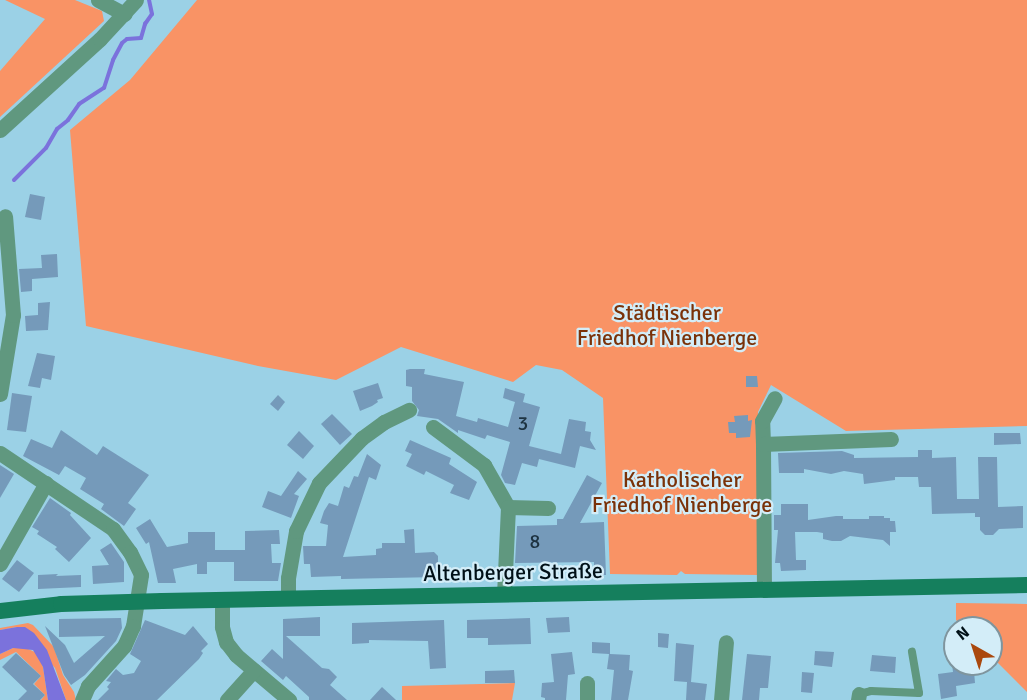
<!DOCTYPE html>
<html>
<head>
<meta charset="utf-8">
<style>
	body { margin:0 }
	#map { position:relative; width:1027px; height:700px; overflow:hidden; background:#9bd1e6; font-family:Signika,sans-serif }
	div>[style] { position:absolute }
	.green>* { inset:0; background:#f99365 }
	.water>* { inset:0; background:#7b72dc }
	.stream>* { height:4px; margin:-2px; padding:0 2px; transform-origin:2px; border-radius:2px; background:#7b72dc }
	.building>* { inset:0; background:#759aba }
	.service>* { height:8px; margin:-4px; padding:0 4px; transform-origin:4px; border-radius:4px; background:#60987f }
	.minor>* { height:15px; margin:-7.5px; padding:0 7.5px; transform-origin:7.5px; border-radius:7.5px; background:#60987f }
	.secondary>* { height:16px; margin:-8px; padding:0 8px; transform-origin:8px; border-radius:8px; background:#157f5d }
	span { translate:-50% -50%; white-space:nowrap; text-align:center; line-height:1.15; -webkit-text-stroke:4.5px #d3edf8; paint-order:stroke }
	.number-label { font-size:20px; color:#1d3240 }
	.number-label span { -webkit-text-stroke-width:0 }
	.park-label { font-size:22px; color:#7a3209 }
	.street-label { font-size:22px; color:#001017 }
	.north { position:absolute; left:943px; top:616px; width:60px; height:60px; box-sizing:border-box; background:#d3edf8; border:2px solid #7f959e; border-radius:50%; rotate:321deg; font-size:16px; font-weight:700; line-height:24px; text-align:center; color:#001017 }
	.north::after { content:''; display:block; margin:auto; width:21px; height:27px; background:#aa480d; clip-path:polygon(50% 0,100% 100%,50% 72%,0 100%) }
</style>
</head>
<body>
<div id="map">
	<div class="green">
		<div style="clip-path:polygon(5px 0,75px 0,102px 11px,104px 21px,0 117px,0 71px,45px 19px)"></div>
		<div style="clip-path:polygon(197px 0,1027px 0,1027px 426px,846px 431px,771px 385px,758px 412px,758px 575px,685px 574px,681px 571px,677px 575px,610px 574px,603px 398px,562px 370px,536px 365px,513px 382px,401px 347px,336px 380px,258px 366px,86px 326px,70px 130px,130px 80px)"></div>
		<div style="clip-path:polygon(956px 603px,1027px 604px,1027px 692px,991px 656px,991px 628px,964px 628px,956px 620px)"></div>
		<div style="clip-path:polygon(28px 623px,33px 625px,54px 647px,63px 675px,74px 692px,76px 700px,66px 700px,55px 668px,17px 627px,0 630px,0 628px)"></div>
		<div style="clip-path:polygon(13px 648px,26px 648px,37px 653px,43px 667px,48px 700px,41px 700px,45px 695px,34px 684px,41px 676px,16px 652px,0 660px,0 654px)"></div>
		<div style="clip-path:polygon(515px 683px,512px 700px,402px 700px,402px 686px)"></div>
	</div>
	<div class="water">
		<div style="clip-path:polygon(17px 627px,25px 627px,34px 633px,47px 650px,66px 700px,48px 700px,43px 667px,33px 650px,13px 648px,0 654px,0 630px)"></div>
	</div>
	<div class="stream">
		<div style="left:14px;top:180px;width:45px;rotate:-45deg"></div>
		<div style="left:46px;top:148px;width:22px;rotate:-60deg"></div>
		<div style="left:57px;top:129px;width:14px;rotate:-39deg"></div>
		<div style="left:68px;top:120px;width:19px;rotate:-55deg"></div>
		<div style="left:79px;top:104px;width:30px;rotate:-33deg"></div>
		<div style="left:104px;top:88px;width:29px;rotate:-72deg"></div>
		<div style="left:113px;top:60px;width:19px;rotate:-62deg"></div>
		<div style="left:122px;top:43px;width:6px;rotate:-39deg"></div>
		<div style="left:127px;top:39px;width:14px;rotate:-4deg"></div>
		<div style="left:141px;top:38px;width:15px;rotate:-74deg"></div>
		<div style="left:145px;top:24px;width:12px;rotate:-55deg"></div>
		<div style="left:152px;top:14px;width:14px;rotate:-102deg"></div>
	</div>
	<div class="building">
		<div style="clip-path:polygon(30px 194px,45px 197px,41px 220px,25px 217px)"></div>
		<div style="clip-path:polygon(57px 254px,58px 277px,32px 279px,32px 291px,21px 292px,19px 269px,42px 268px,41px 255px)"></div>
		<div style="clip-path:polygon(50px 302px,48px 330px,26px 331px,25px 316px,38px 315px,38px 303px)"></div>
		<div style="clip-path:polygon(37px 353px,55px 356px,51px 380px,42px 378px,40px 388px,28px 386px)"></div>
		<div style="clip-path:polygon(410px 369px,425px 369px,424px 374px,464px 382px,456px 416px,477px 422px,478px 418px,508px 427px,515px 402px,503px 398px,505px 388px,525px 394px,523px 402px,540px 407px,529px 446px,561px 454px,569px 419px,586px 422px,585px 431px,591px 432px,590px 440px,596px 450px,580px 446px,575px 468px,539px 459px,537px 467px,522px 463px,515px 485px,505px 483px,501px 475px,510px 442px,487px 435px,485px 439px,458px 430px,458px 433px,438px 419px,417px 416px,419px 410px,412px 401px,412px 387px,406px 386px,406px 370px)"></div>
		<div style="clip-path:polygon(746px 376px,757px 376px,758px 387px,746px 387px)"></div>
		<div style="clip-path:polygon(378px 383px,383px 398px,377px 400px,378px 402px,372px 406px,360px 411px,353px 391px)"></div>
		<div style="clip-path:polygon(12px 393px,32px 396px,26px 432px,7px 430px)"></div>
		<div style="clip-path:polygon(278px 395px,285px 402px,278px 411px,270px 404px)"></div>
		<div style="clip-path:polygon(332px 414px,352px 434px,340px 445px,321px 424px)"></div>
		<div style="clip-path:polygon(748px 415px,748px 421px,752px 420px,750px 437px,736px 438px,736px 433px,729px 433px,728px 422px,735px 422px,734px 416px)"></div>
		<div style="clip-path:polygon(61px 430px,97px 455px,103px 446px,149px 475px,128px 503px,136px 509px,124px 526px,101px 509px,104px 504px,80px 489px,86px 478px,65px 466px,59px 475px,23px 456px,31px 439px,52px 448px)"></div>
		<div style="clip-path:polygon(299px 431px,314px 446px,303px 459px,287px 445px)"></div>
		<div style="clip-path:polygon(994px 433px,1020px 433px,1021px 444px,994px 445px)"></div>
		<div style="clip-path:polygon(410px 440px,451px 458px,449px 464px,477px 482px,469px 500px,450px 493px,454px 485px,426px 471px,424px 475px,406px 466px,412px 454px,405px 451px)"></div>
		<div style="clip-path:polygon(918px 450px,932px 450px,932px 458px,956px 457px,957px 499px,979px 499px,978px 457px,997px 457px,998px 507px,1023px 506px,1023px 528px,999px 529px,993px 535px,985px 535px,980px 530px,980px 517px,975px 517px,975px 513px,932px 514px,931px 487px,919px 487px,918px 477px,895px 477px,895px 480px,864px 484px,863px 474px,844px 471px,831px 474px,804px 469px,804px 473px,779px 473px,778px 453px,842px 451px,854px 455px,854px 458px,918px 457px)"></div>
		<div style="clip-path:polygon(367px 454px,381px 465px,376px 480px,369px 477px,343px 557px,376px 555px,376px 549px,382px 548px,382px 543px,405px 543px,404px 530px,414px 529px,415px 553px,434px 552px,438px 556px,438px 577px,341px 579px,341px 576px,311px 577px,310px 564px,304px 564px,303px 546px,326px 546px,328px 525px,320px 523px,324px 511px,329px 503px,338px 506px,344px 486px,349px 488px,354px 476px,358px 477px)"></div>
		<div style="clip-path:polygon(0 465px,14px 474px,0 498px)"></div>
		<div style="clip-path:polygon(298px 471px,307px 479px,294px 494px,299px 496px,291px 518px,262px 507px,268px 491px,281px 496px)"></div>
		<div style="clip-path:polygon(587px 475px,602px 483px,580px 523px,604px 522px,606px 575px,594px 575px,594px 562px,515px 563px,517px 526px,557px 525px,557px 519px,563px 519px)"></div>
		<div style="clip-path:polygon(50px 498px,71px 513px,70px 515px,91px 538px,69px 562px,55px 549px,57px 547px,37px 534px,39px 531px,32px 527px)"></div>
		<div style="clip-path:polygon(781px 504px,808px 504px,808px 520px,836px 516px,843px 516px,843px 519px,869px 519px,869px 516px,884px 516px,884px 518px,890px 518px,890px 521px,895px 521px,896px 532px,890px 532px,890px 546px,883px 540px,850px 536px,841px 541px,832px 541px,823px 539px,823px 533px,817px 532px,795px 532px,796px 560px,806px 560px,806px 570px,781px 571px,780px 563px,775px 563px,778px 530px,774px 530px,774px 515px,781px 515px)"></div>
		<div style="clip-path:polygon(150px 519px,167px 547px,188px 543px,188px 532px,215px 532px,215px 550px,245px 550px,245px 531px,279px 530px,280px 544px,271px 544px,272px 563px,281px 563px,278px 581px,234px 581px,234px 562px,207px 562px,207px 574px,197px 574px,197px 564px,173px 569px,176px 583px,158px 583px,149px 542px,146px 544px,136px 528px)"></div>
		<div style="clip-path:polygon(111px 543px,124px 562px,124px 582px,93px 584px,92px 566px,109px 565px,100px 550px)"></div>
		<div style="clip-path:polygon(17px 560px,34px 573px,19px 592px,2px 579px)"></div>
		<div style="clip-path:polygon(58px 574px,56px 576px,81px 575px,81px 587px,38px 589px,38px 575px)"></div>
		<div style="clip-path:polygon(320px 617px,320px 636px,286px 636px,322px 668px,329px 669px,337px 677px,330px 685px,347px 700px,309px 700px,309px 697px,286px 676px,283px 680px,261px 661px,272px 649px,283px 659px,283px 619px)"></div>
		<div style="clip-path:polygon(569px 617px,570px 632px,548px 633px,546px 618px)"></div>
		<div style="clip-path:polygon(121px 618px,122px 628px,116px 641px,85px 675px,71px 685px,64px 675px,45px 626px,65px 645px,74px 663px,105px 636px,59px 637px,59px 619px)"></div>
		<div style="clip-path:polygon(530px 618px,531px 644px,488px 645px,488px 638px,467px 638px,467px 620px)"></div>
		<div style="clip-path:polygon(145px 620px,185px 635px,193px 626px,208px 644px,201px 651px,203px 653px,199px 659px,157px 700px,98px 700px,109px 689px,107px 687px,111px 682px,106px 681px,116px 669px,123px 675px,134px 673px,141px 661px,130px 654px)"></div>
		<div style="clip-path:polygon(444px 620px,446px 668px,430px 669px,428px 641px,369px 640px,369px 643px,352px 644px,352px 623px)"></div>
		<div style="clip-path:polygon(658px 633px,669px 634px,668px 648px,658px 647px)"></div>
		<div style="clip-path:polygon(592px 642px,610px 643px,610px 654px,630px 655px,629px 670px,633px 671px,628px 700px,611px 700px,614px 670px,607px 669px,609px 654px,592px 653px)"></div>
		<div style="clip-path:polygon(676px 643px,694px 645px,691px 682px,707px 684px,705px 700px,686px 700px,687px 682px,674px 681px)"></div>
		<div style="clip-path:polygon(815px 651px,834px 652px,832px 667px,814px 665px)"></div>
		<div style="clip-path:polygon(572px 652px,575px 674px,568px 675px,566px 700px,545px 700px,545px 698px,541px 697px,542px 683px,554px 682px,551px 654px)"></div>
		<div style="clip-path:polygon(16px 653px,41px 676px,33px 684px,45px 695px,40px 700px,18px 700px,27px 691px,2px 667px)"></div>
		<div style="clip-path:polygon(747px 654px,771px 656px,768px 688px,760px 688px,759px 700px,742px 700px)"></div>
		<div style="clip-path:polygon(872px 655px,896px 657px,895px 673px,870px 671px)"></div>
		<div style="clip-path:polygon(952px 664px,966px 664px,967px 672px,974px 671px,975px 683px,956px 686px,957px 696px,941px 699px,938px 674px,953px 672px)"></div>
		<div style="clip-path:polygon(514px 670px,515px 683px,485px 683px,485px 671px)"></div>
		<div style="clip-path:polygon(802px 672px,814px 673px,812px 693px,801px 692px)"></div>
		<div style="clip-path:polygon(382px 687px,396px 700px,370px 700px)"></div>
	</div>
	<div class="service">
		<div style="left:859px;top:694px;width:12px;rotate:-14deg"></div>
		<div style="left:871px;top:691px;width:48px;rotate:2.4deg"></div>
		<div style="left:919px;top:693px;width:42px;rotate:-99.7deg"></div>
	</div>
	<div class="minor">
		<div style="left:98px;top:0;width:30px;rotate:28deg"></div>
		<div style="left:0;top:130px;width:135px;rotate:-42.3deg"></div>
		<div style="left:100px;top:39px;width:53px;rotate:-47.3deg"></div>
		<div style="left:0;top:394px;width:80px;rotate:-80.7deg"></div>
		<div style="left:13px;top:315px;width:99px;rotate:-94.6deg"></div>
		<div style="left:433px;top:427px;width:64px;rotate:36.7deg"></div>
		<div style="left:484px;top:465px;width:48px;rotate:60.3deg"></div>
		<div style="left:508px;top:507px;width:87px;rotate:92.6deg"></div>
		<div style="left:763px;top:444px;width:23px;rotate:-92deg"></div>
		<div style="left:762px;top:421px;width:26px;rotate:-61deg"></div>
		<div style="left:0;top:453px;width:136px;rotate:33.9deg"></div>
		<div style="left:113px;top:529px;width:29px;rotate:54deg"></div>
		<div style="left:130px;top:552px;width:25px;rotate:64deg"></div>
		<div style="left:141px;top:575px;width:52px;rotate:98.9deg"></div>
		<div style="left:133px;top:626px;width:22px;rotate:114deg"></div>
		<div style="left:124px;top:646px;width:54px;rotate:132deg"></div>
		<div style="left:88px;top:686px;width:15px;rotate:113deg"></div>
		<div style="left:508px;top:507px;width:40px;rotate:1.4deg"></div>
		<div style="left:0;top:564px;width:93px;rotate:-60.4deg"></div>
		<div style="left:764px;top:590px;width:146px;rotate:-90.4deg"></div>
		<div style="left:763px;top:444px;width:128px;rotate:-2.2deg"></div>
		<div style="left:288px;top:598px;width:20px;rotate:-90deg"></div>
		<div style="left:288px;top:578px;width:48px;rotate:-80.3deg"></div>
		<div style="left:296px;top:531px;width:53px;rotate:-64.4deg"></div>
		<div style="left:319px;top:483px;width:62px;rotate:-46.3deg"></div>
		<div style="left:362px;top:438px;width:27px;rotate:-36deg"></div>
		<div style="left:384px;top:422px;width:28px;rotate:-26deg"></div>
		<div style="left:222px;top:600px;width:27px;rotate:90deg"></div>
		<div style="left:222px;top:627px;width:16px;rotate:75deg"></div>
		<div style="left:226px;top:642px;width:16px;rotate:52deg"></div>
		<div style="left:236px;top:655px;width:70px;rotate:40.3deg"></div>
		<div style="left:227px;top:700px;width:40px;rotate:-48deg"></div>
		<div style="left:587px;top:700px;width:17px;rotate:-90deg"></div>
		<div style="left:721px;top:700px;width:58px;rotate:-85.1deg"></div>
		<div style="left:858px;top:700px;width:6px;rotate:-81deg"></div>
	</div>
	<div class="secondary">
		<div style="left:0;top:611px;width:61px;rotate:-6.5deg"></div>
		<div style="left:61px;top:604px;width:101px;rotate:-1.7deg"></div>
		<div style="left:162px;top:601px;width:865px;rotate:-1.06deg"></div>
	</div>
	<div class="number-label">
		<span style="left:523px;top:423px">3</span>
		<span style="left:535px;top:541px">8</span>
	</div>
	<div class="park-label">
		<span style="left:667px;top:325px">Städtischer<br>Friedhof Nienberge</span>
		<span style="left:682px;top:492px">Katholischer<br>Friedhof Nienberge</span>
	</div>
	<div class="street-label">
		<span style="left:513px;top:572px;rotate:-1deg">Altenberger Straße</span>
	</div>
	<div class="north">N</div>
</div>
</body>
</html>
